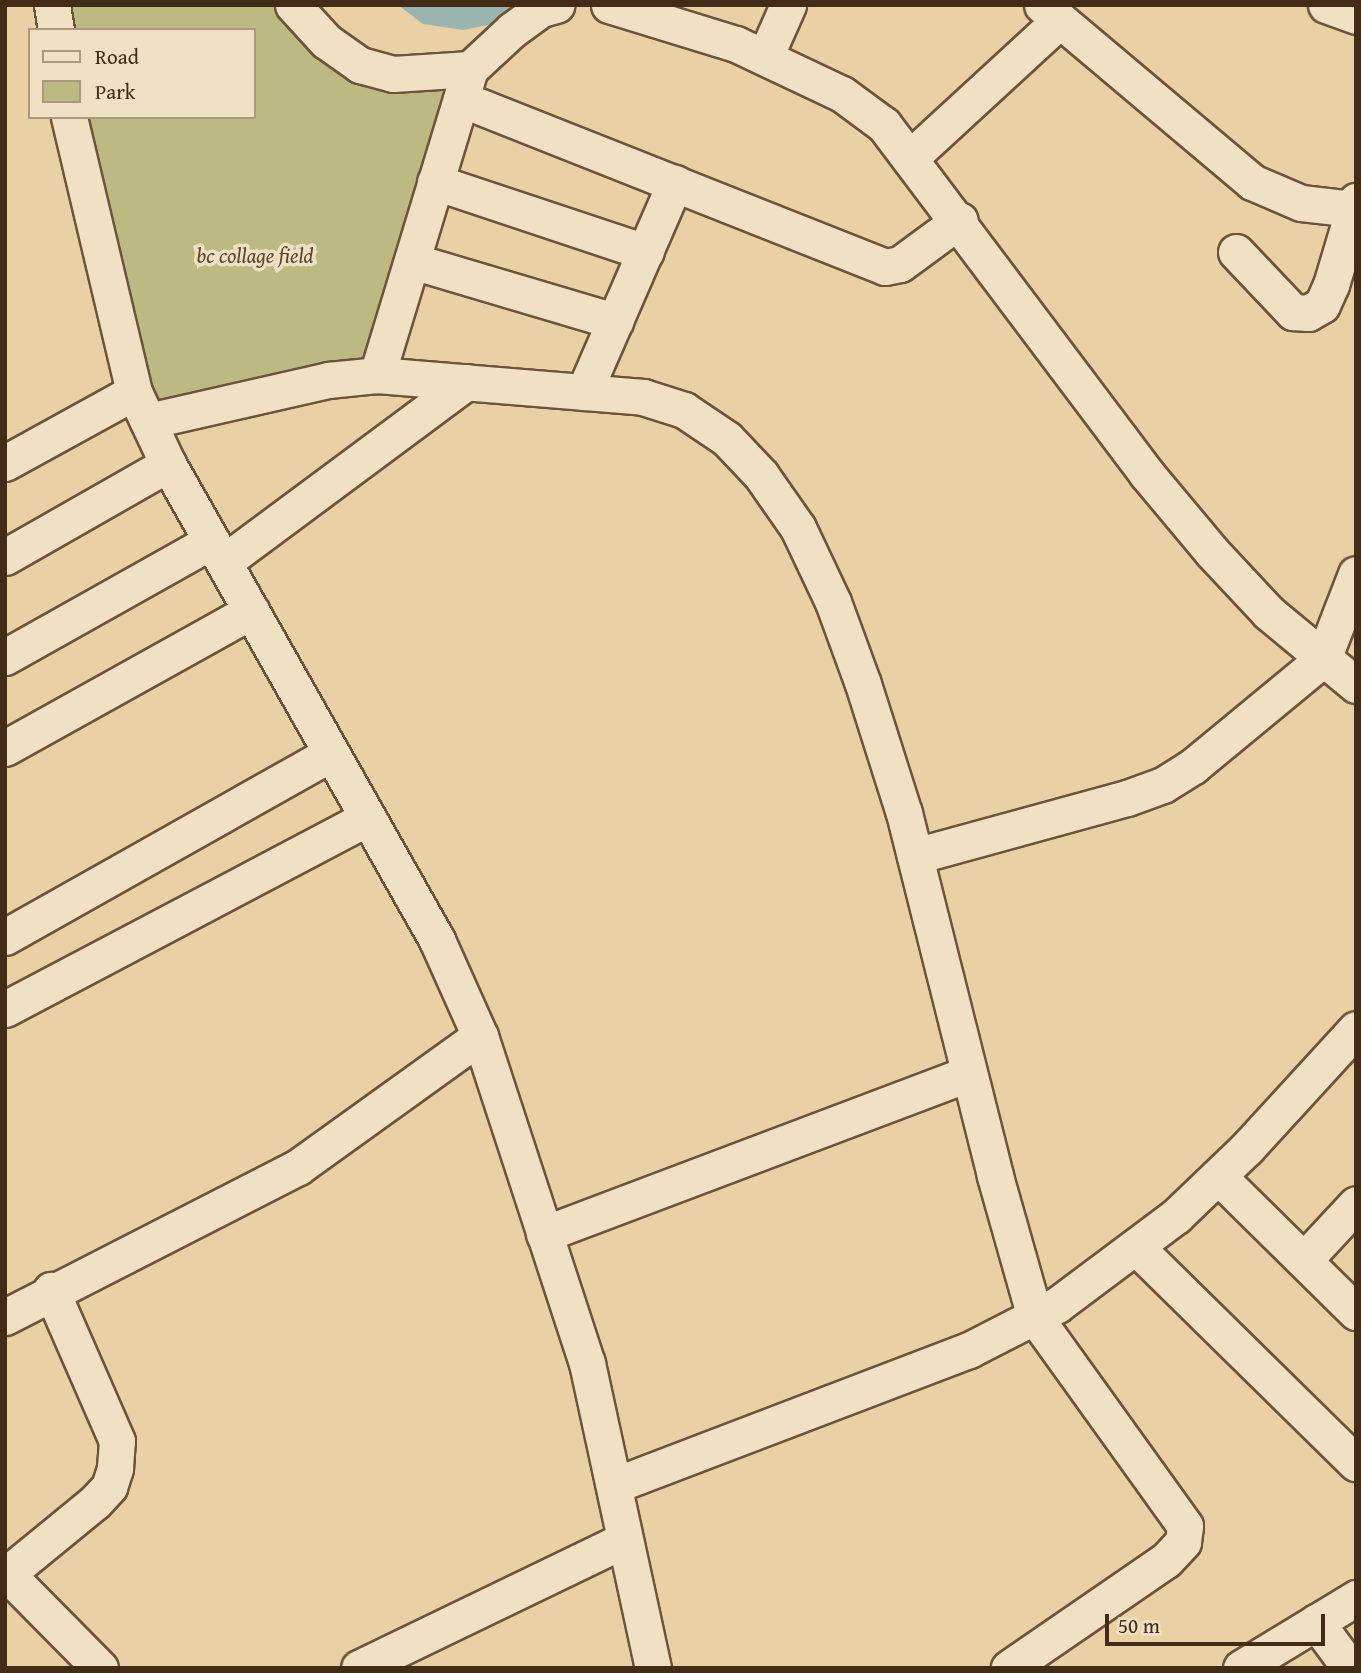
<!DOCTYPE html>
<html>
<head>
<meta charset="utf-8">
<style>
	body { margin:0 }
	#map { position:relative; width:1361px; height:1673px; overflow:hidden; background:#ead1a5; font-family:"Gentium Book Plus",serif }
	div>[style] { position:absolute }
	.green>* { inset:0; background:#bcba82 }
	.water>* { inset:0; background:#9ab5af }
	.roads { filter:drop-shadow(2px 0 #6c543a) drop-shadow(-2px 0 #6c543a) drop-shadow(0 2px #6c543a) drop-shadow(0 -2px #6c543a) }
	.street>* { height:35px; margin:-17.5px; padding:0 17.5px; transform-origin:17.5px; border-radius:17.5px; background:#f1e1c4 }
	span { translate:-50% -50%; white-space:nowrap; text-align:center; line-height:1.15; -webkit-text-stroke:7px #f1e1c4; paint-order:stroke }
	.park-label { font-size:21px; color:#5a482c; font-style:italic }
	.frame { position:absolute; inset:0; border:7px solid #422b17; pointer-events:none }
	.legend { position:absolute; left:28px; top:28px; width:228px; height:91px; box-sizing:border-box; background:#f1e1c4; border:2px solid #ab987f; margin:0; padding:9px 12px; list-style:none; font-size:21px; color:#422b17 }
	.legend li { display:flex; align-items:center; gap:14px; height:35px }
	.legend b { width:35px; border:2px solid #ab987f }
	.scale { position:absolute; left:1105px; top:1614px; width:220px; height:32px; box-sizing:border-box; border:4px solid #422b17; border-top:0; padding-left:9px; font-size:21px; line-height:24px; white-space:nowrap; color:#422b17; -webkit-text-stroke:5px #f1e1c4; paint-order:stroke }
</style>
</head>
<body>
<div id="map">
	<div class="green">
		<div style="clip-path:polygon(72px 5px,271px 5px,457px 98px,352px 391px,160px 433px,80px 117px,254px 117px,254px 30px,74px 30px)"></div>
	</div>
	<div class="water">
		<div style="clip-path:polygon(398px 5px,516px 5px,497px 23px,463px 30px,423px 24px)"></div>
	</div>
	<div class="roads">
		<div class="street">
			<div style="left:52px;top:5px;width:25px;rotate:81deg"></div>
			<div style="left:293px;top:5px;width:49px;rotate:47.5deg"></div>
			<div style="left:326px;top:41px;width:42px;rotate:35.2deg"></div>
			<div style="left:360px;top:65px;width:34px;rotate:15deg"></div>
			<div style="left:393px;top:74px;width:77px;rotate:-3.7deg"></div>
			<div style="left:470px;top:69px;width:57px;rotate:-42.9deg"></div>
			<div style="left:512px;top:30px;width:36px;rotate:-36deg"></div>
			<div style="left:541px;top:9px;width:16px;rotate:-15deg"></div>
			<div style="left:609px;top:5px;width:133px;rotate:17.1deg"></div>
			<div style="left:736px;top:44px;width:117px;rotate:25.3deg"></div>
			<div style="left:842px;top:94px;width:52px;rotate:36.4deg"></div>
			<div style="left:884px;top:125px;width:436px;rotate:53deg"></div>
			<div style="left:1146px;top:473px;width:103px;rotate:50.1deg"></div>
			<div style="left:1212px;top:552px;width:83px;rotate:46.9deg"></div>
			<div style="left:1269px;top:613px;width:113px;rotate:39.6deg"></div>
			<div style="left:1042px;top:5px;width:275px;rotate:40.1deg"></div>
			<div style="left:1252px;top:182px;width:53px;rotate:23.2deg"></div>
			<div style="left:1301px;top:203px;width:52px;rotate:6.6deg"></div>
			<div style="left:1326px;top:5px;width:32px;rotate:20deg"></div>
			<div style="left:765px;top:57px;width:57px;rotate:-66.1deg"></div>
			<div style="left:461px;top:99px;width:456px;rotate:21.6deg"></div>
			<div style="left:885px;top:267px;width:15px;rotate:-11deg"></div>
			<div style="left:900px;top:264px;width:74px;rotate:-36.3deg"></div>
			<div style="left:69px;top:117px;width:283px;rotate:76.7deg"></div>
			<div style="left:134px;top:392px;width:80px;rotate:64.7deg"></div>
			<div style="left:168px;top:464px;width:547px;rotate:60.53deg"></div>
			<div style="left:437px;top:940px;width:105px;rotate:65.9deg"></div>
			<div style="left:480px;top:1036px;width:344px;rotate:71.9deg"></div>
			<div style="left:587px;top:1363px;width:312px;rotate:77.8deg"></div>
			<div style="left:911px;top:157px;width:202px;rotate:-42.6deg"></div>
			<div style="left:435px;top:182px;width:222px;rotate:18.4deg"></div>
			<div style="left:1236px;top:252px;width:83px;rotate:46.5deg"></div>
			<div style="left:1293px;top:312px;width:15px;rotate:4deg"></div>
			<div style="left:1308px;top:313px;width:16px;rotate:-30deg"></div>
			<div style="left:1322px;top:305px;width:22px;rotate:-66deg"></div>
			<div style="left:1331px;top:285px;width:88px;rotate:-73.4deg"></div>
			<div style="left:412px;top:261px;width:212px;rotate:16.5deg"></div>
			<div style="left:377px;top:375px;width:320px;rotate:-73.1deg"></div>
			<div style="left:584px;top:392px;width:228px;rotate:-66.5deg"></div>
			<div style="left:148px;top:421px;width:185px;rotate:-12.8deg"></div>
			<div style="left:328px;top:380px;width:49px;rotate:-5.8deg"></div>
			<div style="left:377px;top:375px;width:267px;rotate:4.7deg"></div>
			<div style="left:643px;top:397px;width:43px;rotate:17.6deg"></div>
			<div style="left:684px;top:410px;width:52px;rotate:34deg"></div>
			<div style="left:727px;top:439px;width:50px;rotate:46.6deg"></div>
			<div style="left:761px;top:475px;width:65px;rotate:55.1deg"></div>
			<div style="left:798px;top:528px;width:82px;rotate:64.7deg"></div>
			<div style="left:833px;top:602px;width:87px;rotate:69.9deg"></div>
			<div style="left:863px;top:684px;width:135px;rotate:72.4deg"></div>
			<div style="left:904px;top:813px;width:374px;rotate:75.9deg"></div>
			<div style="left:995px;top:1176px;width:147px;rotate:74.2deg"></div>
			<div style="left:1035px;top:1317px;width:257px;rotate:54.3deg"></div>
			<div style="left:1185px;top:1526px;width:16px;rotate:97deg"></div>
			<div style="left:1183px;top:1542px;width:25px;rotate:133deg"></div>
			<div style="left:1166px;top:1560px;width:191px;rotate:145.5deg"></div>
			<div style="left:5px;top:463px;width:147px;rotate:-28.8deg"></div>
			<div style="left:5px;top:557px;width:188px;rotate:-29.7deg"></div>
			<div style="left:224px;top:562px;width:302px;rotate:-36.6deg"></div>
			<div style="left:5px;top:657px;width:237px;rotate:-29.3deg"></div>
			<div style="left:5px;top:748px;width:282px;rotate:-29.1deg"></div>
			<div style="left:915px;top:856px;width:220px;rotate:-15.3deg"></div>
			<div style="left:1127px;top:798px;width:38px;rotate:-20deg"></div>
			<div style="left:1163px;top:785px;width:36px;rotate:-32deg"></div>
			<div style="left:1193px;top:766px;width:168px;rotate:-39.5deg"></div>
			<div style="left:1323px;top:659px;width:91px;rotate:-68.8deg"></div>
			<div style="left:5px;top:937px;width:374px;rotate:-29.4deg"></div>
			<div style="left:5px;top:1009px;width:410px;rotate:-27.8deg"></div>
			<div style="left:1218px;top:1176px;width:194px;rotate:44.6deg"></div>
			<div style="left:544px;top:1234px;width:454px;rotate:-20.7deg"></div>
			<div style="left:1137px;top:1248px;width:307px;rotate:44.5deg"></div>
			<div style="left:1304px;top:1260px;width:76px;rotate:-47.1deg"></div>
			<div style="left:5px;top:1317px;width:329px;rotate:-27.1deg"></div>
			<div style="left:298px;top:1167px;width:224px;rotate:-35.7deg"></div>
			<div style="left:615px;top:1485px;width:379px;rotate:-20.9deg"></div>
			<div style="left:969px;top:1350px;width:99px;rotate:-27.1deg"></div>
			<div style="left:1057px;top:1305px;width:149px;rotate:-36.8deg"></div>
			<div style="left:1176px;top:1216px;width:98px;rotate:-43.8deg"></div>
			<div style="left:1247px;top:1148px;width:161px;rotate:-47.5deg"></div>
			<div style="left:5px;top:1572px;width:135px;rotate:45.3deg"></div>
			<div style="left:7px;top:1574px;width:114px;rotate:-39.3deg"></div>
			<div style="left:95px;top:1502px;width:21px;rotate:-47deg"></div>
			<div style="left:109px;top:1487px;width:20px;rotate:-72deg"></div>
			<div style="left:115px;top:1468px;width:27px;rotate:-86deg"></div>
			<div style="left:117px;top:1441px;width:165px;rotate:-113.6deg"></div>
			<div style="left:1316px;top:1622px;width:57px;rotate:53.5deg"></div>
			<div style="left:359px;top:1668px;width:294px;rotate:-25.8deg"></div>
			<div style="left:1241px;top:1668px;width:135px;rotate:-31.3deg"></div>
		</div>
	</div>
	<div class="park-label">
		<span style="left:255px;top:256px">bc collage field</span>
	</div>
	<div class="frame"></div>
	<ul class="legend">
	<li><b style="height:9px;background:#f1e1c4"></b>Road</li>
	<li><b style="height:19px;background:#bcba82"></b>Park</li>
	</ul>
	<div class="scale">50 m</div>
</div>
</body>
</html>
